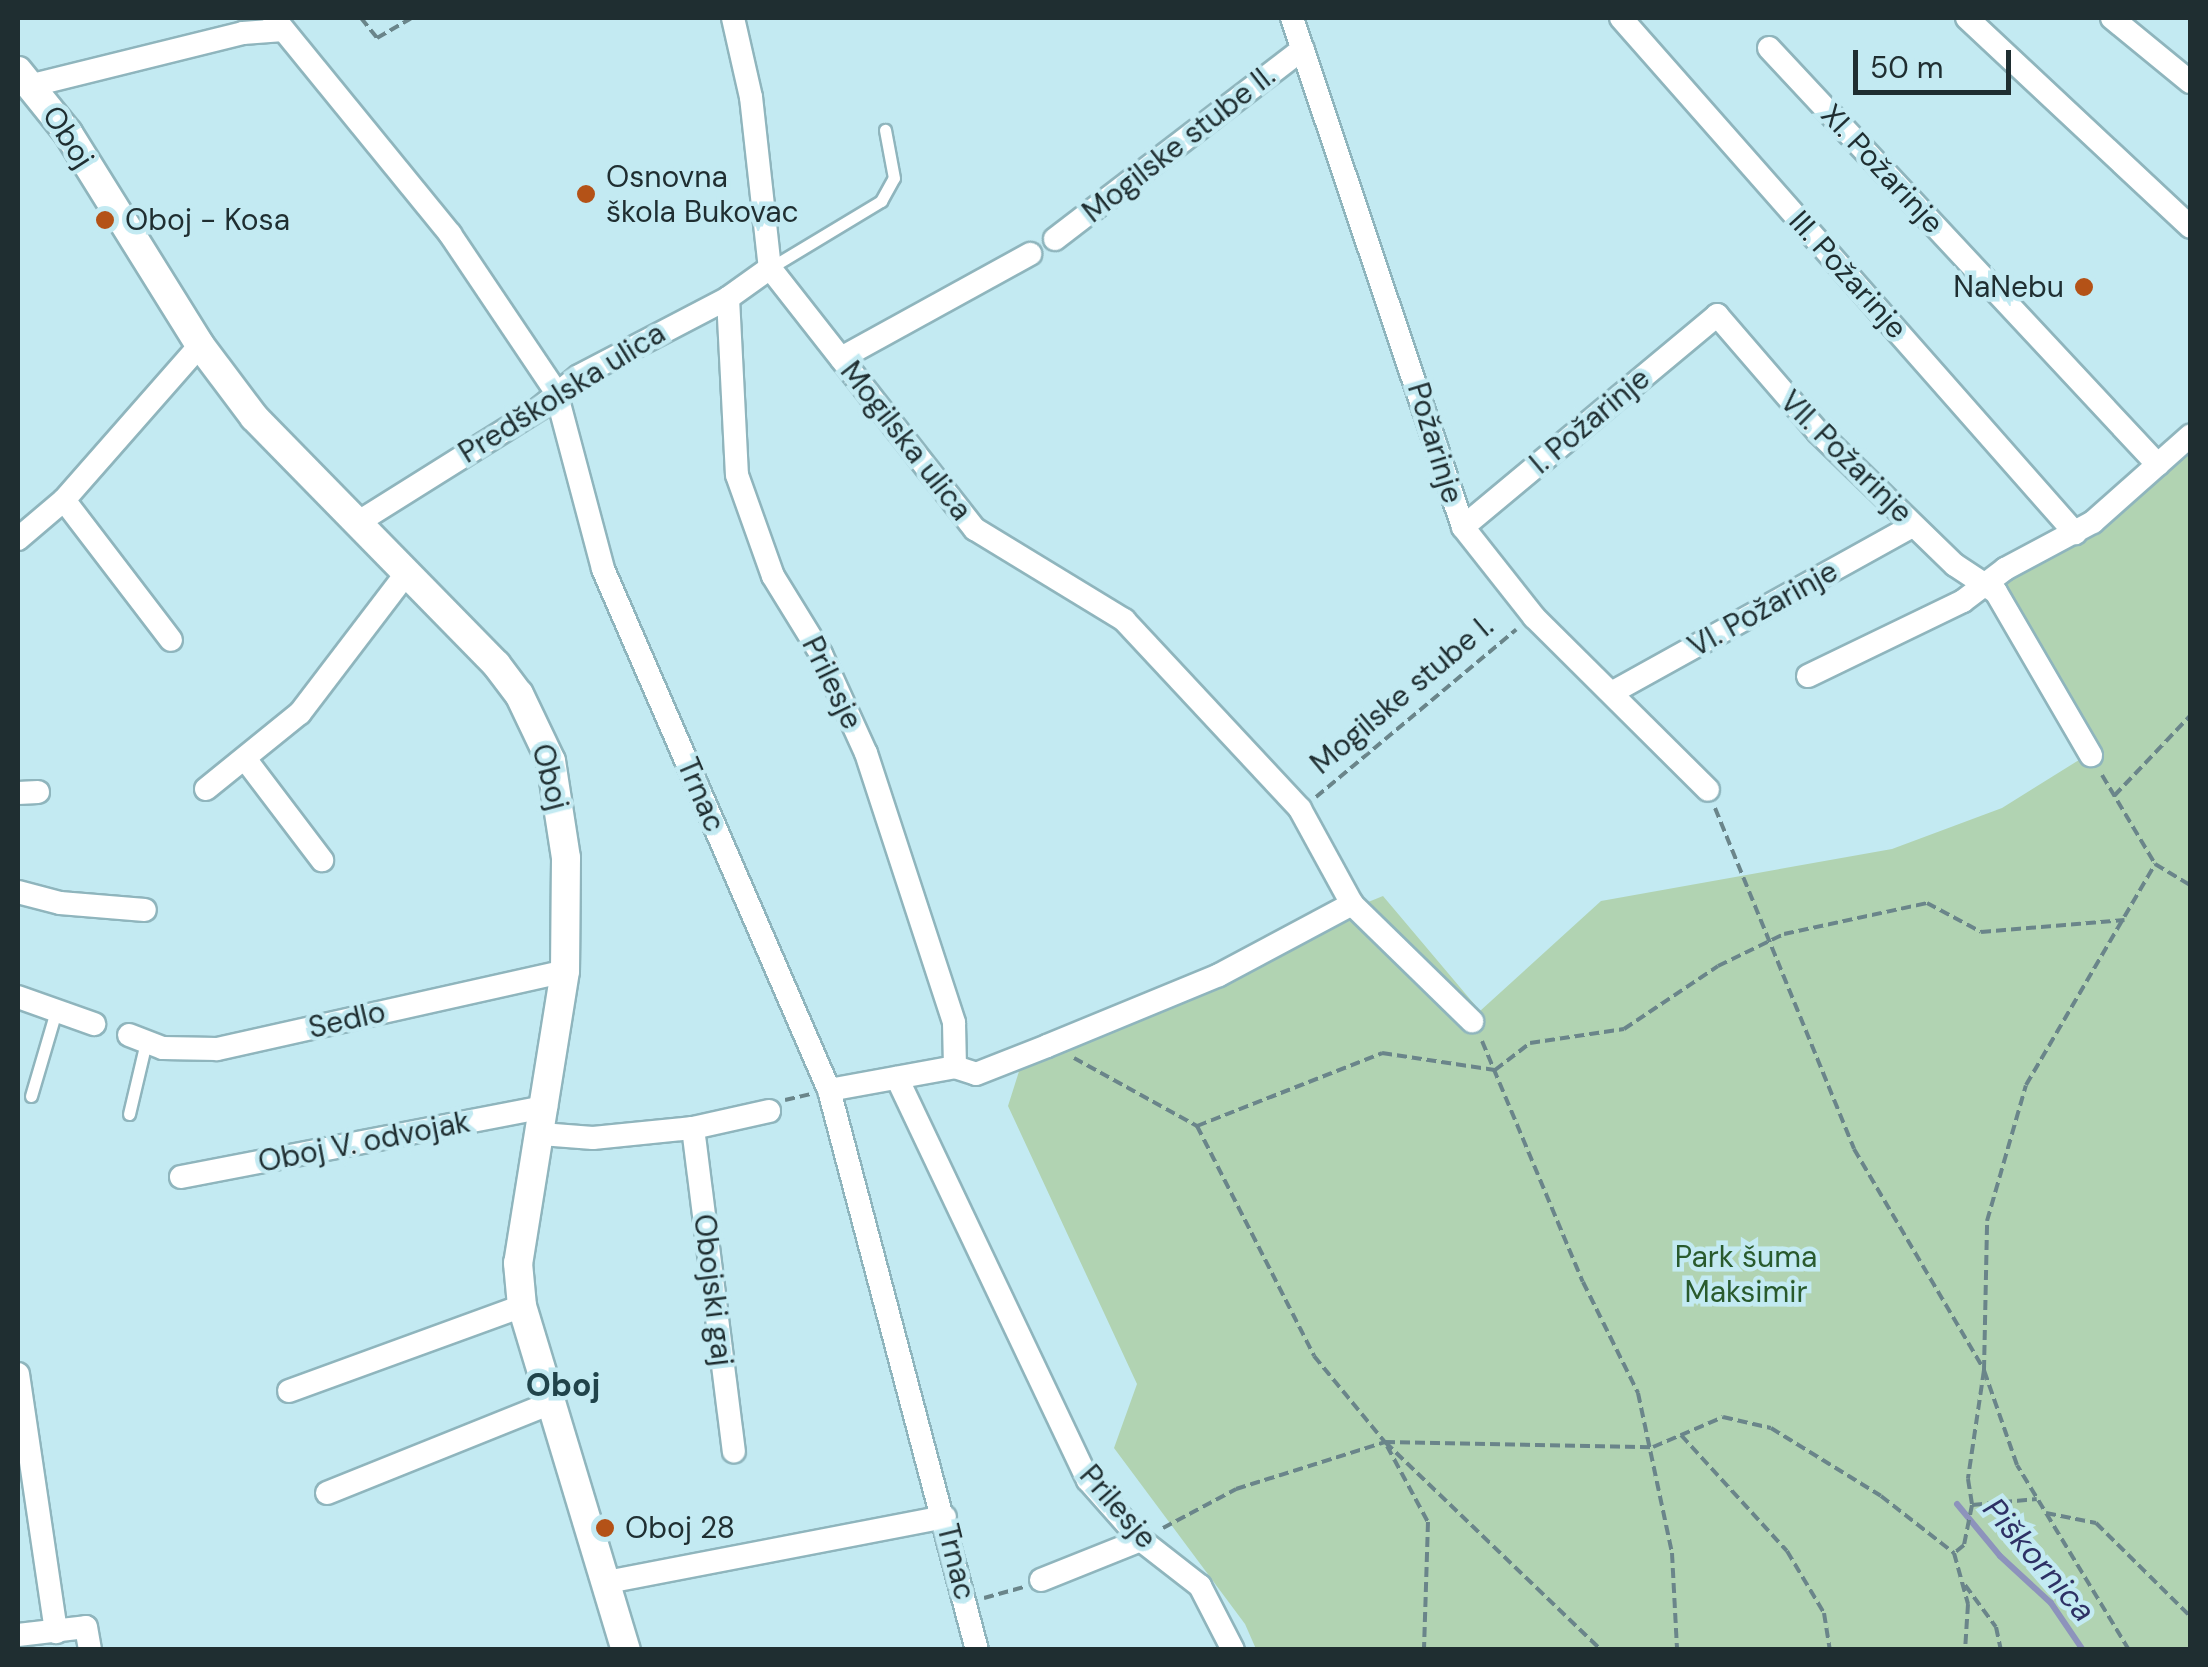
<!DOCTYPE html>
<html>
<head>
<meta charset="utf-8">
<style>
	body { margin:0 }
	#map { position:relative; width:2208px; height:1667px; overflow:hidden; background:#c3eaf2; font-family:"DM Sans",sans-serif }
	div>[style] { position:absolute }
	.green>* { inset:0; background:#b1d3b2 }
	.stream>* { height:6px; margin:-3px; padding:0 3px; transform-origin:3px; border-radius:3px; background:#8d93bc }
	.path>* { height:4px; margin-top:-2px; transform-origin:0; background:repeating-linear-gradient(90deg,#6a858a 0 10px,transparent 0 15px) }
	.roads { filter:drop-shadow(2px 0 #8fb5bd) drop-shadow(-2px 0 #8fb5bd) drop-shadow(0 2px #8fb5bd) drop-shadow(0 -2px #8fb5bd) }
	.service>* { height:11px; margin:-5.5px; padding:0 5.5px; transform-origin:5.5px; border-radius:5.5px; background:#fff }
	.minor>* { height:22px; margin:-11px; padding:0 11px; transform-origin:11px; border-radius:11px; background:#fff }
	.tertiary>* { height:28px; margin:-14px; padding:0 14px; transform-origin:14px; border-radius:14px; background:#fff }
	.dots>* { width:28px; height:28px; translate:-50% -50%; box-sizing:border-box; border:5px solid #c3eaf2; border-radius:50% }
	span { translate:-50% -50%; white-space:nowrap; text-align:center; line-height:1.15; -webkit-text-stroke:9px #c3eaf2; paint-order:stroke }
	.street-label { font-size:30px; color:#1f2e31 }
	.poi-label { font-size:30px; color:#1f2e31 }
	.left { translate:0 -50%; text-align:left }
	.right { translate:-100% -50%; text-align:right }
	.park-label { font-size:30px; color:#295a2d }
	.neighbourhood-label { font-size:32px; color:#20434a; font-weight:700 }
	.water-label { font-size:32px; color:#2e3165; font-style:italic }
	.frame { position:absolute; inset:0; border:20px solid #1f2e31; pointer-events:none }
	.scale { position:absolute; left:1853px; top:50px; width:158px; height:45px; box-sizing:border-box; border:5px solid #1f2e31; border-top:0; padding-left:12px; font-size:30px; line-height:35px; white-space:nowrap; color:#1f2e31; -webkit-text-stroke:8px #c3eaf2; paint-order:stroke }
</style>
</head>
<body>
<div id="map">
	<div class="green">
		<div style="clip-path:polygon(2190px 446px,2190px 1649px,1256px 1649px,1245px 1624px,1114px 1448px,1137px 1384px,1008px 1106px,1029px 1040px,1383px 896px,1480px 1011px,1601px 901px,1892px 849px,2002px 808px,2095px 750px,2005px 582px)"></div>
	</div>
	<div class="stream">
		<div style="left:1957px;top:1504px;width:67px;rotate:50.4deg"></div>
		<div style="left:2000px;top:1556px;width:69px;rotate:42.7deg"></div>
		<div style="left:2051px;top:1603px;width:57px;rotate:55.8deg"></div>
	</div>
	<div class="path">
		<div style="left:361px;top:18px;width:26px;rotate:51deg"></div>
		<div style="left:377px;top:38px;width:39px;rotate:-30deg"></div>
		<div style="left:2102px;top:775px;width:104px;rotate:59.2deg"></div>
		<div style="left:2155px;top:864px;width:41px;rotate:31deg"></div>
		<div style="left:2114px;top:796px;width:110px;rotate:-46.5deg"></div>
		<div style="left:1316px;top:797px;width:261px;rotate:-39.9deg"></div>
		<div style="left:1715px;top:808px;width:368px;rotate:67.8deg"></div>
		<div style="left:1854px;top:1149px;width:256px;rotate:59.5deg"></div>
		<div style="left:1984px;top:1370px;width:110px;rotate:98.4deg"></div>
		<div style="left:1968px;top:1479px;width:26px;rotate:81deg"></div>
		<div style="left:1972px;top:1505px;width:41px;rotate:101.3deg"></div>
		<div style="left:1964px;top:1545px;width:13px;rotate:141deg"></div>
		<div style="left:1482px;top:1041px;width:261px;rotate:67.3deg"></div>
		<div style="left:1583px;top:1282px;width:124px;rotate:63.6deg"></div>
		<div style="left:1638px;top:1393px;width:164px;rotate:78deg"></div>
		<div style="left:1672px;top:1553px;width:97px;rotate:87deg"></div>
		<div style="left:1074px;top:1058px;width:141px;rotate:28.9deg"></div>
		<div style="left:1197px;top:1126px;width:258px;rotate:63deg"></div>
		<div style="left:1314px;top:1356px;width:112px;rotate:50.5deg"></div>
		<div style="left:1385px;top:1442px;width:300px;rotate:43.9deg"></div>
		<div style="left:785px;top:1100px;width:26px;rotate:-13deg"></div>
		<div style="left:1197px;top:1126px;width:199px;rotate:-21.5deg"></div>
		<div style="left:1382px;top:1053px;width:114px;rotate:8.6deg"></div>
		<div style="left:1495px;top:1070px;width:44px;rotate:-37.6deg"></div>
		<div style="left:1530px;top:1043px;width:95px;rotate:-8.5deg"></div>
		<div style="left:1624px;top:1029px;width:113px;rotate:-33.8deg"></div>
		<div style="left:1718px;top:966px;width:73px;rotate:-25.9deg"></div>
		<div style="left:1784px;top:934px;width:146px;rotate:-12.2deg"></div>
		<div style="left:1927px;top:903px;width:61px;rotate:28.2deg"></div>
		<div style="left:1981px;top:932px;width:144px;rotate:-4.8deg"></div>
		<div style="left:1681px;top:1435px;width:157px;rotate:47.6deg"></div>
		<div style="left:1787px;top:1551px;width:72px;rotate:59.2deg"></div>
		<div style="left:1824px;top:1613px;width:37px;rotate:81deg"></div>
		<div style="left:1387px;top:1446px;width:86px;rotate:61.7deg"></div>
		<div style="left:1428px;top:1522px;width:128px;rotate:91.8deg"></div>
		<div style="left:1972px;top:1505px;width:65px;rotate:-5.3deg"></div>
		<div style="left:2046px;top:1513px;width:51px;rotate:11.3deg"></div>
		<div style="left:2096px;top:1523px;width:132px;rotate:44.7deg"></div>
		<div style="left:1163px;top:1528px;width:83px;rotate:-28.1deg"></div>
		<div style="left:1236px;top:1489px;width:156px;rotate:-17.5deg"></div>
		<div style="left:1385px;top:1442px;width:268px;rotate:1.1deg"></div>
		<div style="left:1653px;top:1447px;width:76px;rotate:-23.2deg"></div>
		<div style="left:1723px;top:1417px;width:49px;rotate:12.9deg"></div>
		<div style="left:1771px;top:1428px;width:129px;rotate:31.7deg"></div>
		<div style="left:1881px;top:1496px;width:93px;rotate:38deg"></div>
		<div style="left:1954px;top:1553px;width:53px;rotate:74.6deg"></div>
		<div style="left:1968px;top:1604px;width:46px;rotate:93.7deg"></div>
		<div style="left:1965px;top:1585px;width:52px;rotate:53.6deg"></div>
		<div style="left:1996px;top:1627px;width:24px;rotate:78deg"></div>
		<div style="left:984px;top:1598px;width:41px;rotate:-15.4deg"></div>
		<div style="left:2129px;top:1650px;width:216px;rotate:-121.2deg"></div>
		<div style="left:2017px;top:1465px;width:101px;rotate:-109.2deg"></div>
		<div style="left:1984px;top:1370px;width:149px;rotate:-88.8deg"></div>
		<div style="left:1987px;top:1221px;width:141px;rotate:-74deg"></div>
		<div style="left:2026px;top:1085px;width:256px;rotate:-59.7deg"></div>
	</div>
	<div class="roads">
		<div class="service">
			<div style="left:770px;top:268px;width:130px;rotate:-31.1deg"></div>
			<div style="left:881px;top:201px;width:26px;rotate:-61deg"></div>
			<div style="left:894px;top:178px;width:49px;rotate:-100.6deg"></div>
			<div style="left:31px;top:1096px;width:89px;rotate:-73.6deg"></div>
			<div style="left:129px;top:1114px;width:74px;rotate:-76.7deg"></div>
		</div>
		<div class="minor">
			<div style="left:274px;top:18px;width:279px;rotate:50.8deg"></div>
			<div style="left:450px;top:234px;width:190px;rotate:56.1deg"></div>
			<div style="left:556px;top:392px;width:183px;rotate:75.1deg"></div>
			<div style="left:603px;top:569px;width:568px;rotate:66.55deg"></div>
			<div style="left:829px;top:1090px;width:579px;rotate:75.2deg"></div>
			<div style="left:733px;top:18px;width:81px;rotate:77.2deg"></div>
			<div style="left:751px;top:97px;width:172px;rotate:83.7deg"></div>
			<div style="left:770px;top:268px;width:332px;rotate:51.9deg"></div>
			<div style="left:975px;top:529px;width:175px;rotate:31.4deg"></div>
			<div style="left:1124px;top:620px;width:258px;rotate:47deg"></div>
			<div style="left:1300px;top:809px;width:108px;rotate:61.3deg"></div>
			<div style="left:1352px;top:904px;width:168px;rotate:44.3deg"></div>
			<div style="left:1292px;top:18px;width:537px;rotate:71.43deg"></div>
			<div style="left:1463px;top:527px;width:115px;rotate:51.7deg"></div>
			<div style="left:1534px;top:617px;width:245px;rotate:44.8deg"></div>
			<div style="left:1621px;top:18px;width:687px;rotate:48.6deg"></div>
			<div style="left:1967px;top:18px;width:306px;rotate:43.1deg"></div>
			<div style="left:2112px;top:18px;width:101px;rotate:39.4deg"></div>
			<div style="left:1769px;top:48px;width:570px;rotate:46.99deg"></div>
			<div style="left:33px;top:85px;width:216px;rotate:-13.9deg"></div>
			<div style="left:243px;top:33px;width:40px;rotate:-4.3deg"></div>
			<div style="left:1055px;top:239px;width:312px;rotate:-37.5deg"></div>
			<div style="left:728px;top:298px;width:177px;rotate:87.1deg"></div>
			<div style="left:737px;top:475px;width:107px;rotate:70.4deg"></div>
			<div style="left:773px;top:576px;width:92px;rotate:58.4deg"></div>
			<div style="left:821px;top:654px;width:109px;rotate:65.6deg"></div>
			<div style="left:866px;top:753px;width:284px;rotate:71.9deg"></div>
			<div style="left:954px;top:1023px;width:44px;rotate:88.7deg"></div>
			<div style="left:841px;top:358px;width:216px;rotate:-28.8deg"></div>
			<div style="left:64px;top:500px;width:176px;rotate:52.6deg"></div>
			<div style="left:357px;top:523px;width:216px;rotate:-32.1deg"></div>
			<div style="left:540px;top:408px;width:50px;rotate:-39.4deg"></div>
			<div style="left:579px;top:376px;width:168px;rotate:-27.6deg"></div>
			<div style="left:728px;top:298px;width:52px;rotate:-35.5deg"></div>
			<div style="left:1463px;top:527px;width:331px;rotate:-39.8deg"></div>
			<div style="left:1717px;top:315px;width:155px;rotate:49.2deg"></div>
			<div style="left:1818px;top:432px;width:191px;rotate:44.2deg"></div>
			<div style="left:1955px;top:565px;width:49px;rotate:33.4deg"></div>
			<div style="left:1996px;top:592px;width:189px;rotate:59.8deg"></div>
			<div style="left:18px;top:539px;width:60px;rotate:-40.3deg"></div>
			<div style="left:64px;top:500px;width:206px;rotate:-48.7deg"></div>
			<div style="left:1808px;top:676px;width:172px;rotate:-25.8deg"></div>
			<div style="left:1963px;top:601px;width:53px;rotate:-37.3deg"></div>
			<div style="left:2005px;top:569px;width:100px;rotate:-28.1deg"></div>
			<div style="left:2093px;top:522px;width:130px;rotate:-41.6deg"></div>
			<div style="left:1613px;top:692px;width:343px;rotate:-29deg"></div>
			<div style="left:246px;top:760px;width:126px;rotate:52.8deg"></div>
			<div style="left:206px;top:789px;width:121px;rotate:-39deg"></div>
			<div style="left:300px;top:713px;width:178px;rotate:-52.7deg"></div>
			<div style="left:18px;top:793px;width:20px;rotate:-3deg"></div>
			<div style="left:18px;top:892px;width:43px;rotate:14.7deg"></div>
			<div style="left:60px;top:903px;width:85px;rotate:4.7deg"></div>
			<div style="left:18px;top:997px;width:81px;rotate:19.6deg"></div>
			<div style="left:129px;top:1035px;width:36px;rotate:21deg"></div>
			<div style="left:163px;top:1048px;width:54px;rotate:1.1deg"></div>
			<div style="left:217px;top:1049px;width:357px;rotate:-12.6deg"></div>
			<div style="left:955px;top:1067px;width:22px;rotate:18deg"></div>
			<div style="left:976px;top:1074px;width:76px;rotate:-21.5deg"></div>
			<div style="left:1047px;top:1046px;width:186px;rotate:-22.4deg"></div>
			<div style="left:1219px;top:975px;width:151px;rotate:-28.1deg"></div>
			<div style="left:897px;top:1078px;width:445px;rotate:64.6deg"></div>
			<div style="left:1088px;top:1480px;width:80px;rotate:48.5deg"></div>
			<div style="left:1141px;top:1540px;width:75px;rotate:37.9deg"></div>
			<div style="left:1200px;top:1586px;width:72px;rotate:62.7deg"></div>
			<div style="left:829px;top:1090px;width:128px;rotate:-10.3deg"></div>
			<div style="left:693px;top:1128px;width:326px;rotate:82.8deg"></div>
			<div style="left:541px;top:1134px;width:52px;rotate:4.4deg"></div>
			<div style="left:593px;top:1138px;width:100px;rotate:-5.7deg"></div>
			<div style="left:693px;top:1128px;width:78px;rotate:-12.6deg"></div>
			<div style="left:181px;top:1177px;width:372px;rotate:-10.9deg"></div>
			<div style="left:18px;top:1374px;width:261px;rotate:81.6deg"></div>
			<div style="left:289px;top:1391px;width:248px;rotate:-20deg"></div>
			<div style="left:327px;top:1493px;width:244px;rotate:-21.9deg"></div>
			<div style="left:1041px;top:1580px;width:108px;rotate:-21.8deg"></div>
			<div style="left:607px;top:1582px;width:344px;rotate:-10.9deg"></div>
			<div style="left:18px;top:1635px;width:68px;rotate:-6.7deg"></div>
			<div style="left:86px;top:1627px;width:23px;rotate:80deg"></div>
		</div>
		<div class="tertiary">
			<div style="left:18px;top:71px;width:80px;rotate:51.1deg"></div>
			<div style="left:68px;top:133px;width:250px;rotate:58.1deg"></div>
			<div style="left:200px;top:345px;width:90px;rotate:53.1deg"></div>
			<div style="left:254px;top:417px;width:346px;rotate:45.6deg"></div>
			<div style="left:496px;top:664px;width:38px;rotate:53deg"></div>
			<div style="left:519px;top:694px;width:74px;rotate:64.5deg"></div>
			<div style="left:551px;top:761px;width:98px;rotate:81.2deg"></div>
			<div style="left:566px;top:858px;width:113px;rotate:90.5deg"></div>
			<div style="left:565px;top:971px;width:296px;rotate:99.1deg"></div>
			<div style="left:518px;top:1263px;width:43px;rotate:84.7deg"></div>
			<div style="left:522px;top:1306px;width:359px;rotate:73.2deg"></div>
		</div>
	</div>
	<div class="dots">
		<div style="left:586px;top:194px;background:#b45217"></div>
		<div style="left:105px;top:220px;background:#b45217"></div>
		<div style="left:2084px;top:287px;background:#b45217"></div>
		<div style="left:605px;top:1528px;background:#b45217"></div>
	</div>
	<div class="street-label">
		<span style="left:68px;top:137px;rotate:57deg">Oboj</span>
		<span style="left:1179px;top:144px;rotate:-38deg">Mogilske stube II.</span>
		<span style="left:1882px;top:169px;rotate:47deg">XI. Požarinje</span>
		<span style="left:1848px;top:275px;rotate:48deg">III. Požarinje</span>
		<span style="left:562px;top:393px;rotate:-32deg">Predškolska ulica</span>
		<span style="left:1590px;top:421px;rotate:-40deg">I. Požarinje</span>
		<span style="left:906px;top:441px;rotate:52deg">Mogilska ulica</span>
		<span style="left:1435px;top:443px;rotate:73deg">Požarinje</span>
		<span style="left:1846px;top:457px;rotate:45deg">VII. Požarinje</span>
		<span style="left:1763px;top:609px;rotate:-29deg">VI. Požarinje</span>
		<span style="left:832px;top:683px;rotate:64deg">Prilesje</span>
		<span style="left:1402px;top:695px;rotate:-40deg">Mogilske stube I.</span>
		<span style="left:550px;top:777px;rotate:75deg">Oboj</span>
		<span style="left:701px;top:795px;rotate:67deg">Trnac</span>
		<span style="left:347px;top:1020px;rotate:-13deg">Sedlo</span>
		<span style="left:364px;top:1142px;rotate:-11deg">Oboj V. odvojak</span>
		<span style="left:713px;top:1290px;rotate:83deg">Obojski gaj</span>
		<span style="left:1118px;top:1507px;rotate:49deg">Prilesje</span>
		<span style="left:956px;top:1562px;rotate:76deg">Trnac</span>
	</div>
	<div class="poi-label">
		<span class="left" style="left:606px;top:194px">Osnovna<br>škola Bukovac</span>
		<span class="left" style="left:125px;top:220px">Oboj - Kosa</span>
		<span class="right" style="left:2064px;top:287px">NaNebu</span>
		<span class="left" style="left:625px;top:1528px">Oboj 28</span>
	</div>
	<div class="park-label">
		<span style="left:1746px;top:1274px">Park šuma<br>Maksimir</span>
	</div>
	<div class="neighbourhood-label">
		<span style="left:563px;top:1385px">Oboj</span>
	</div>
	<div class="water-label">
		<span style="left:2039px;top:1560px;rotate:49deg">Piškornica</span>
	</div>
	<div class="frame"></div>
	<div class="scale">50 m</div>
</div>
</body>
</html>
